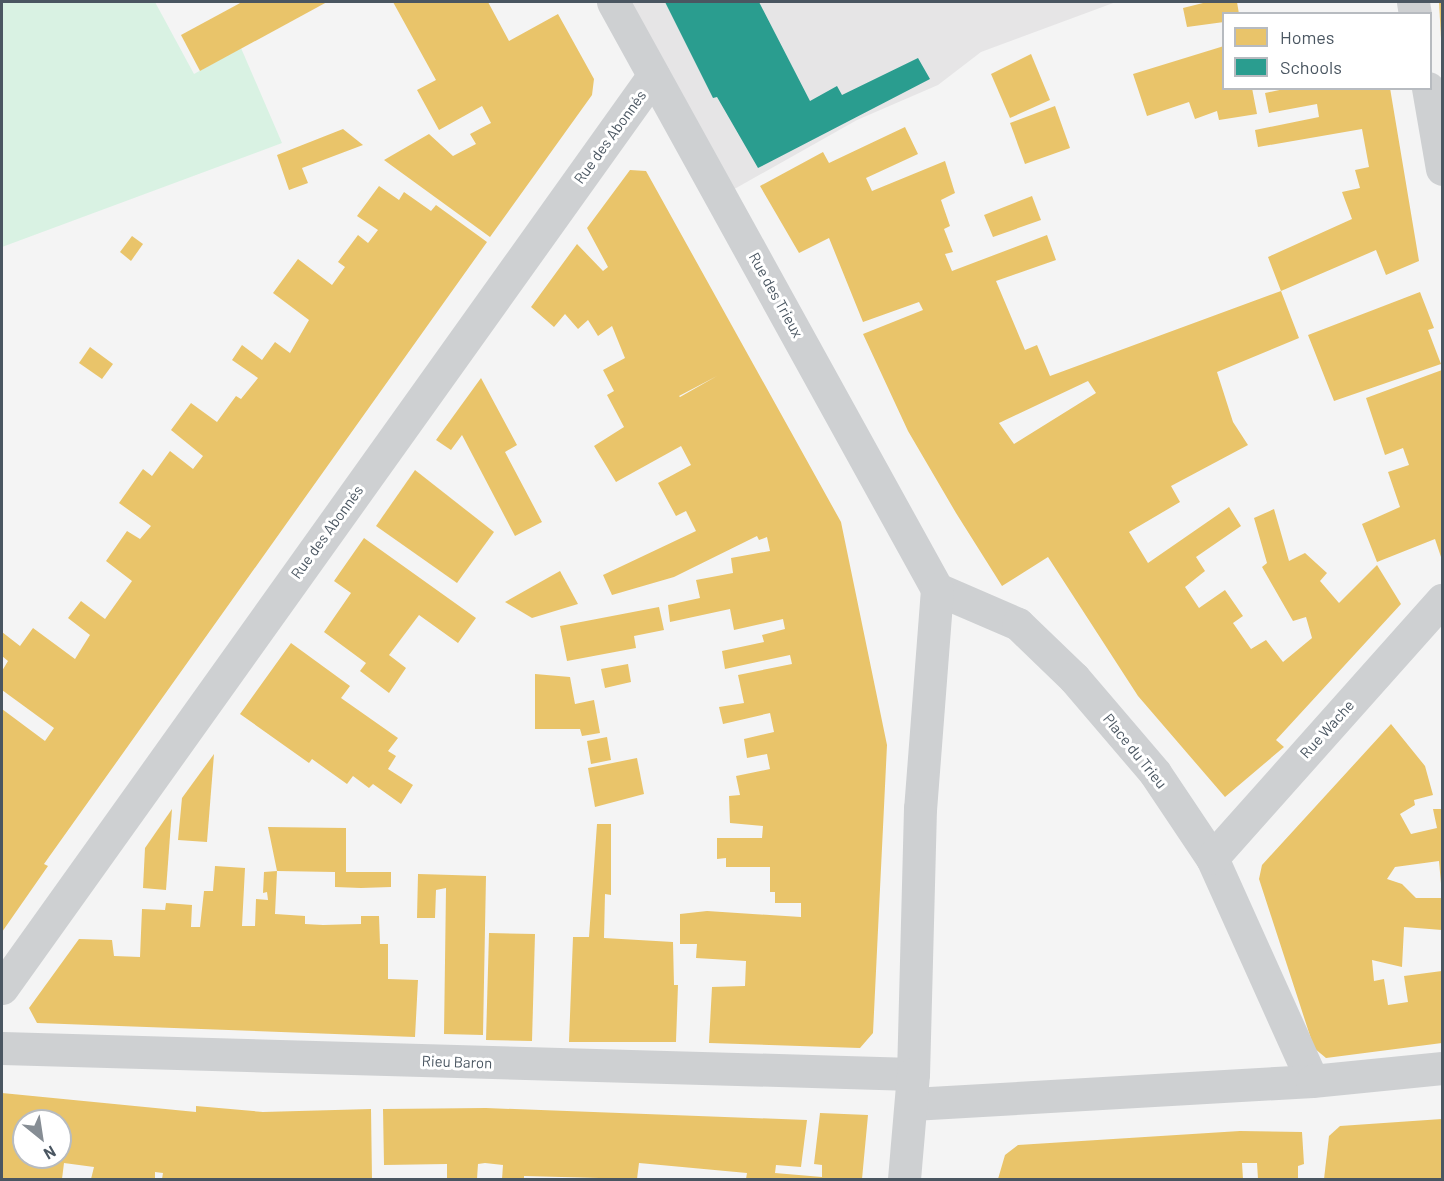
<!DOCTYPE html>
<html>
<head>
<meta charset="utf-8">
<style>
	body { margin:0 }
	#map { position:relative; width:1444px; height:1181px; overflow:hidden; background:#f4f4f4; font-family:Barlow,sans-serif }
	div>[style] { position:absolute }
	.education>* { inset:0; background:#e6e5e6 }
	.green>* { inset:0; background:#d9f2e3 }
	.homes>* { inset:0; background:#e9c46a }
	.schools>* { inset:0; background:#2a9d8f }
	.minor>* { height:33px; margin:-16.5px; padding:0 16.5px; transform-origin:16.5px; border-radius:16.5px; background:#ced0d2 }
	.tertiary>* { height:33px; margin:-16.5px; padding:0 16.5px; transform-origin:16.5px; border-radius:16.5px; background:#ced0d2 }
	span { translate:-50% -50%; white-space:nowrap; text-align:center; line-height:1.15; -webkit-text-stroke:6px #fff; paint-order:stroke }
	.street-label { font-size:15px; color:#4a5661 }
	.frame { position:absolute; inset:0; border:3px solid #4a5661; pointer-events:none }
	.legend { position:absolute; left:1222px; top:12px; width:210px; height:78px; box-sizing:border-box; background:#fff; border:2px solid #b7bbc0; margin:0; padding:8px 10px; list-style:none; font-size:18px; color:#4a5661 }
	.legend li { display:flex; align-items:center; gap:12px; height:30px }
	.legend b { width:30px; border:2px solid #b7bbc0 }
	.north { position:absolute; left:12px; top:1109px; width:60px; height:60px; box-sizing:border-box; background:#fff; border:2px solid #b7bbc0; border-radius:50%; rotate:150deg; font-size:16px; font-weight:700; line-height:24px; text-align:center; color:#4a5661 }
	.north::after { content:''; display:block; margin:auto; width:21px; height:27px; background:#868d94; clip-path:polygon(50% 0,100% 100%,50% 72%,0 100%) }
</style>
</head>
<body>
<div id="map">
	<div class="education">
		<div style="clip-path:polygon(613px 2px,1116px 2px,981px 52px,938px 85px,857px 120px,722px 196px)"></div>
	</div>
	<div class="green">
		<div style="clip-path:polygon(2px 2px,155px 2px,194px 74px,241px 48px,282px 143px,2px 247px)"></div>
	</div>
	<div class="homes">
		<div style="clip-path:polygon(242px 2px,327px 2px,200px 71px,181px 35px)"></div>
		<div style="clip-path:polygon(393px 2px,488px 2px,509px 41px,558px 14px,594px 79px,592px 95px,490px 237px,384px 160px,429px 134px,453px 156px,476px 144px,470px 134px,491px 123px,482px 106px,439px 130px,417px 90px,436px 80px)"></div>
		<div style="clip-path:polygon(1207px 2px,1237px 2px,1239px 14px,1224px 14px,1224px 22px,1187px 27px,1183px 8px)"></div>
		<div style="clip-path:polygon(1439px 2px,1442px 2px,1442px 38px,1441px 38px)"></div>
		<div style="clip-path:polygon(1224px 46px,1224px 88px,1252px 88px,1257px 114px,1219px 120px,1217px 111px,1195px 119px,1189px 102px,1147px 116px,1133px 74px)"></div>
		<div style="clip-path:polygon(1031px 54px,1050px 100px,1010px 118px,991px 74px)"></div>
		<div style="clip-path:polygon(1289px 88px,1390px 88px,1419px 261px,1386px 275px,1376px 250px,1281px 291px,1268px 257px,1352px 219px,1342px 192px,1360px 188px,1355px 170px,1369px 167px,1362px 129px,1258px 147px,1255px 130px,1319px 117px,1317px 104px,1269px 113px,1265px 93px)"></div>
		<div style="clip-path:polygon(1055px 106px,1070px 148px,1025px 164px,1010px 123px)"></div>
		<div style="clip-path:polygon(evenodd,905px 127px,918px 154px,866px 178px,872px 191px,945px 161px,955px 193px,941px 200px,950px 226px,944px 229px,953px 252px,945px 254px,952px 271px,1047px 235px,1056px 260px,996px 281px,1025px 350px,1037px 345px,1050px 376px,1281px 291px,1299px 338px,1217px 372px,1233px 422px,1248px 445px,1171px 486px,1180px 502px,1129px 532px,1148px 563px,1229px 507px,1241px 526px,1196px 557px,1205px 571px,1185px 587px,1199px 608px,1225px 590px,1243px 616px,1233px 623px,1251px 649px,1266px 640px,1283px 662px,1312px 638px,1306px 617px,1293px 621px,1262px 567px,1267px 563px,1254px 518px,1274px 509px,1289px 561px,1305px 553px,1327px 573px,1320px 581px,1339px 603px,1377px 565px,1401px 604px,1276px 740px,1284px 747px,1225px 797px,1138px 696px,1048px 557px,1002px 586px,956px 513px,908px 431px,863px 334px,923px 310px,919px 302px,863px 322px,829px 238px,799px 253px,760px 186px,823px 152px,829px 163px,905px 127px,1088px 381px,1096px 393px,1014px 444px,999px 423px,1088px 381px)"></div>
		<div style="clip-path:polygon(343px 129px,363px 145px,302px 168px,308px 183px,289px 190px,277px 155px)"></div>
		<div style="clip-path:polygon(evenodd,630px 170px,646px 171px,841px 522px,887px 745px,873px 1033px,860px 1048px,709px 1043px,712px 987px,745px 986px,746px 961px,696px 958px,697px 944px,680px 944px,680px 914px,707px 911px,801px 917px,801px 903px,775px 903px,775px 892px,770px 892px,770px 867px,726px 867px,726px 858px,717px 859px,717px 838px,762px 838px,763px 826px,730px 823px,729px 796px,740px 795px,736px 776px,770px 769px,767px 754px,747px 758px,744px 739px,774px 732px,770px 713px,723px 724px,719px 707px,744px 703px,738px 675px,792px 664px,790px 655px,725px 669px,722px 651px,764px 642px,762px 635px,785px 629px,783px 619px,734px 630px,730px 609px,670px 622px,668px 605px,700px 598px,696px 580px,733px 573px,731px 558px,770px 551px,767px 537px,759px 540px,757px 536px,674px 577px,612px 595px,603px 575px,696px 531px,686px 511px,676px 516px,658px 483px,691px 465px,681px 446px,616px 482px,594px 446px,624px 427px,607px 395px,614px 391px,603px 370px,625px 358px,612px 326px,598px 336px,588px 320px,578px 329px,565px 314px,554px 327px,531px 307px,577px 244px,603px 271px,608px 267px,587px 228px,630px 170px,717px 376px,680px 397px,679px 396px,717px 376px)"></div>
		<div style="clip-path:polygon(379px 186px,399px 200px,404px 192px,431px 211px,436px 205px,487px 242px,44px 864px,48px 866px,2px 932px,2px 709px,45px 741px,54px 728px,2px 690px,2px 671px,8px 661px,2px 656px,2px 632px,20px 646px,33px 628px,75px 659px,90px 635px,68px 618px,81px 601px,105px 619px,132px 581px,106px 561px,127px 531px,140px 539px,151px 526px,119px 503px,143px 469px,152px 476px,170px 451px,193px 469px,203px 456px,171px 430px,191px 403px,217px 422px,236px 396px,241px 399px,258px 378px,232px 360px,242px 345px,262px 360px,275px 342px,290px 353px,309px 320px,273px 293px,298px 259px,332px 285px,345px 267px,338px 262px,358px 235px,368px 243px,378px 230px,357px 216px)"></div>
		<div style="clip-path:polygon(1032px 196px,1041px 220px,993px 237px,984px 215px)"></div>
		<div style="clip-path:polygon(132px 236px,143px 244px,131px 261px,120px 252px)"></div>
		<div style="clip-path:polygon(1420px 292px,1434px 328px,1428px 330px,1441px 364px,1334px 401px,1308px 335px)"></div>
		<div style="clip-path:polygon(90px 347px,113px 364px,102px 379px,79px 363px)"></div>
		<div style="clip-path:polygon(1442px 370px,1442px 560px,1435px 539px,1377px 562px,1362px 524px,1400px 507px,1388px 472px,1409px 465px,1403px 448px,1385px 455px,1366px 398px)"></div>
		<div style="clip-path:polygon(481px 378px,517px 445px,505px 452px,542px 522px,515px 536px,462px 435px,451px 450px,436px 440px)"></div>
		<div style="clip-path:polygon(415px 470px,494px 532px,457px 583px,376px 526px)"></div>
		<div style="clip-path:polygon(364px 538px,476px 618px,458px 643px,419px 615px,389px 655px,406px 668px,389px 693px,360px 671px,366px 663px,324px 632px,351px 593px,334px 581px)"></div>
		<div style="clip-path:polygon(560px 571px,578px 604px,532px 618px,505px 602px)"></div>
		<div style="clip-path:polygon(659px 607px,664px 630px,634px 636px,636px 648px,567px 661px,560px 626px)"></div>
		<div style="clip-path:polygon(291px 643px,350px 686px,341px 698px,398px 738px,388px 751px,396px 756px,388px 769px,413px 785px,401px 804px,373px 784px,369px 788px,353px 776px,347px 784px,312px 759px,309px 763px,240px 714px)"></div>
		<div style="clip-path:polygon(628px 664px,631px 682px,605px 688px,601px 669px)"></div>
		<div style="clip-path:polygon(535px 674px,570px 677px,575px 704px,594px 700px,600px 733px,582px 736px,580px 729px,535px 729px)"></div>
		<div style="clip-path:polygon(1391px 724px,1425px 766px,1433px 795px,1414px 800px,1415px 805px,1400px 814px,1411px 834px,1437px 828px,1433px 809px,1442px 809px,1442px 895px,1439px 861px,1395px 867px,1387px 879px,1402px 884px,1416px 898px,1441px 898px,1442px 930px,1404px 927px,1402px 967px,1372px 960px,1374px 981px,1384px 979px,1388px 1005px,1408px 1002px,1404px 976px,1442px 971px,1442px 1043px,1326px 1058px,1314px 1048px,1259px 879px,1262px 865px)"></div>
		<div style="clip-path:polygon(607px 737px,611px 760px,591px 764px,587px 741px)"></div>
		<div style="clip-path:polygon(214px 754px,207px 842px,178px 840px,182px 798px)"></div>
		<div style="clip-path:polygon(637px 758px,644px 794px,595px 807px,588px 768px)"></div>
		<div style="clip-path:polygon(172px 809px,166px 890px,143px 888px,145px 848px)"></div>
		<div style="clip-path:polygon(597px 824px,611px 824px,611px 895px,605px 894px,604px 938px,673px 942px,674px 985px,678px 985px,676px 1042px,569px 1042px,573px 937px,589px 937px)"></div>
		<div style="clip-path:polygon(268px 827px,346px 828px,346px 872px,391px 872px,391px 887px,361px 888px,335px 887px,335px 872px,277px 871px,275px 914px,305px 916px,305px 924px,323px 925px,361px 924px,361px 916px,379px 916px,380px 944px,388px 944px,388px 979px,418px 980px,415px 1037px,37px 1023px,29px 1008px,79px 939px,112px 940px,114px 956px,140px 957px,142px 909px,165px 910px,166px 903px,192px 905px,191px 927px,200px 927px,204px 891px,213px 891px,215px 866px,245px 868px,242px 926px,255px 926px,256px 899px,268px 900px,267px 892px,263px 893px,264px 872px,277px 871px)"></div>
		<div style="clip-path:polygon(418px 874px,486px 876px,483px 1035px,444px 1034px,446px 888px,436px 890px,435px 918px,417px 918px)"></div>
		<div style="clip-path:polygon(489px 933px,535px 934px,532px 1041px,486px 1040px)"></div>
		<div style="clip-path:polygon(evenodd,2px 1093px,196px 1112px,196px 1106px,263px 1112px,371px 1109px,372px 1179px,162px 1179px,163px 1173px,155px 1172px,155px 1179px,91px 1179px,94px 1167px,64px 1163px,62px 1179px,2px 1179px,2px 1093px,24px 1121px,60px 1121px,60px 1157px,24px 1157px,24px 1121px)"></div>
		<div style="clip-path:polygon(486px 1108px,807px 1120px,801px 1167px,776px 1165px,775px 1173px,822px 1177px,822px 1165px,814px 1164px,820px 1113px,868px 1115px,862px 1179px,746px 1179px,747px 1173px,639px 1163px,637px 1179px,524px 1176px,524px 1179px,502px 1179px,503px 1165px,485px 1163px,478px 1164px,477px 1179px,447px 1179px,447px 1164px,384px 1165px,383px 1109px)"></div>
		<div style="clip-path:polygon(1442px 1119px,1442px 1179px,1324px 1179px,1329px 1136px,1340px 1126px)"></div>
		<div style="clip-path:polygon(1240px 1131px,1302px 1132px,1304px 1164px,1298px 1166px,1298px 1179px,1258px 1179px,1257px 1163px,1242px 1163px,1243px 1179px,998px 1179px,1005px 1155px,1018px 1145px)"></div>
	</div>
	<div class="schools">
		<div style="clip-path:polygon(665px 2px,759px 2px,810px 101px,837px 86px,842px 95px,918px 58px,930px 79px,758px 168px,717px 97px,713px 98px)"></div>
	</div>
	<div class="minor">
		<div style="left:1413px;top:2px;width:12px;rotate:81deg"></div>
		<div style="left:1428px;top:88px;width:82px;rotate:80.2deg"></div>
		<div style="left:937px;top:589px;width:88px;rotate:23.4deg"></div>
		<div style="left:1018px;top:624px;width:78px;rotate:44deg"></div>
		<div style="left:1074px;top:678px;width:125px;rotate:49.5deg"></div>
		<div style="left:1155px;top:773px;width:102px;rotate:56.2deg"></div>
		<div style="left:1212px;top:858px;width:244px;rotate:65.8deg"></div>
		<div style="left:1212px;top:858px;width:346px;rotate:-48.3deg"></div>
		<div style="left:2px;top:988px;width:1121px;rotate:-54.48deg"></div>
		<div style="left:2px;top:1048px;width:911px;rotate:1.63deg"></div>
		<div style="left:912px;top:1104px;width:401px;rotate:-3.3deg"></div>
		<div style="left:1312px;top:1081px;width:131px;rotate:-5.7deg"></div>
	</div>
	<div class="tertiary">
		<div style="left:613px;top:2px;width:670px;rotate:61.1deg"></div>
		<div style="left:937px;top:589px;width:220px;rotate:94.4deg"></div>
		<div style="left:920px;top:808px;width:266px;rotate:91.5deg"></div>
		<div style="left:913px;top:1074px;width:106px;rotate:94.9deg"></div>
	</div>
	<div class="street-label">
		<span style="left:610px;top:137px;rotate:-54deg">Rue des Abonnés</span>
		<span style="left:776px;top:295px;rotate:61deg">Rue des Trieux</span>
		<span style="left:327px;top:532px;rotate:-54deg">Rue des Abonnés</span>
		<span style="left:1327px;top:729px;rotate:-48deg">Rue Wache</span>
		<span style="left:1135px;top:751px;rotate:51deg">Place du Trieu</span>
		<span style="left:457px;top:1062px;rotate:2deg">Rieu Baron</span>
	</div>
	<div class="frame"></div>
	<ul class="legend">
	<li><b style="height:16px;background:#e9c46a"></b>Homes</li>
	<li><b style="height:16px;background:#2a9d8f"></b>Schools</li>
	</ul>
	<div class="north">N</div>
</div>
</body>
</html>
